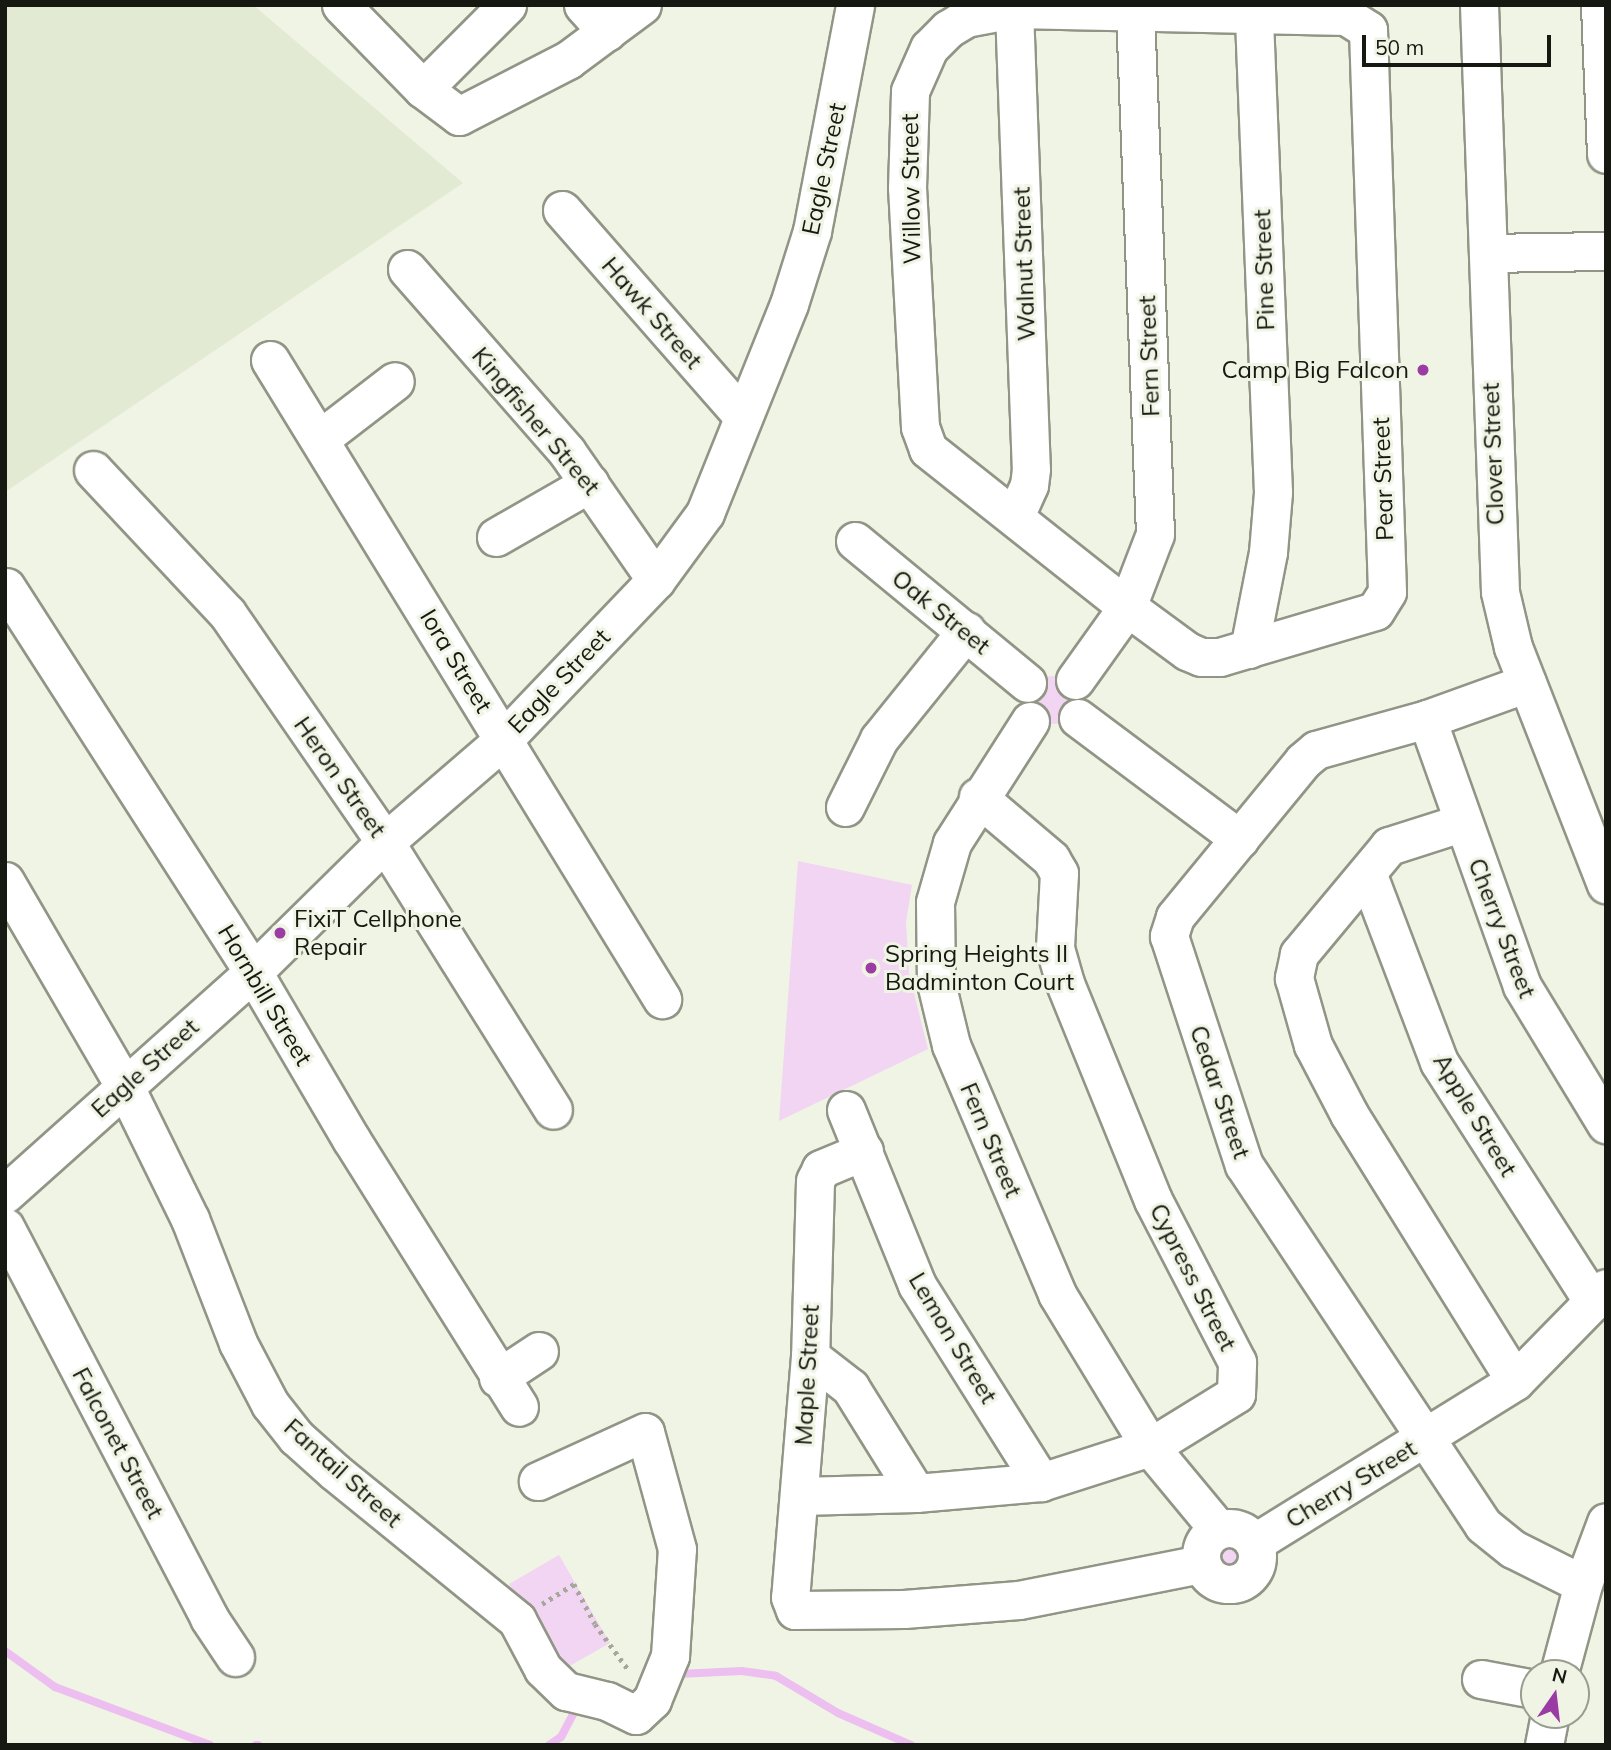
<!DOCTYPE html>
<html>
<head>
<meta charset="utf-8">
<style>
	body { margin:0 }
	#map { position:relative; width:1611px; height:1750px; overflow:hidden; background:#f0f4e4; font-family:Mulish,sans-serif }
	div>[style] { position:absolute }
	.built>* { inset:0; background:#e3ead3 }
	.green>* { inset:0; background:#f2d4f3 }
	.round { border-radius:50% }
	.stream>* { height:8px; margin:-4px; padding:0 4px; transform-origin:4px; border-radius:4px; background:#edbff0 }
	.path>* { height:4.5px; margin-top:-2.25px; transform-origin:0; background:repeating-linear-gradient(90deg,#a4a79a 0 3.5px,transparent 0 8.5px) }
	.roads { filter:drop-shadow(2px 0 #919586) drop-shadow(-2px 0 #919586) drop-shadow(0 2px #919586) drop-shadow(0 -2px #919586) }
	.minor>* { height:37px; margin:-18.5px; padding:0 18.5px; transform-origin:18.5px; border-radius:18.5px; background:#fff }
	.minor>.ring { margin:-18.5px; padding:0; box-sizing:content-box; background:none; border:37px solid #fff; border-radius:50% }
	.dots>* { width:19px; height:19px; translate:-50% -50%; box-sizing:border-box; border:4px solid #f0f4e4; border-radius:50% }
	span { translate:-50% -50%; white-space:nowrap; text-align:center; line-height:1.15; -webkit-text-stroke:6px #f0f4e4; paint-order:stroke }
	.street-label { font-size:24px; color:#161812 }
	.poi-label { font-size:24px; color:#161812 }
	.right { translate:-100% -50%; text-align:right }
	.left { translate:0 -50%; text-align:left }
	.frame { position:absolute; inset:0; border:7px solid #161812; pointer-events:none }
	.north { position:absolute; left:1520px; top:1659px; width:70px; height:70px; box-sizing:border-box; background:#f0f4e4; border:2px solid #999c90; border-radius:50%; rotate:14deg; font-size:19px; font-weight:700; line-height:28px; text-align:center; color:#161812 }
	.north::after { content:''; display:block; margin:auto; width:24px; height:32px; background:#9b3ba4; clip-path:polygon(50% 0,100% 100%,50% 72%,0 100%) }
	.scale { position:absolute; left:1362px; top:35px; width:189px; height:32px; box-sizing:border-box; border:4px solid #161812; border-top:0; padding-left:9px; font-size:21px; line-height:24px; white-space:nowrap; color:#161812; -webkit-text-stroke:5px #f0f4e4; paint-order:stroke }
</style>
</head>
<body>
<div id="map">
	<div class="built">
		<div style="clip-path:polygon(5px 5px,253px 5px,463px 183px,5px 492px)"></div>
	</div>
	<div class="green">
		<div class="round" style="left:1029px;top:676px;width:48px;height:48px"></div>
		<div style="clip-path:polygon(798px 861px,912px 885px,906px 922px,909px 973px,928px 1049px,779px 1121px)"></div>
		<div class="round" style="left:1205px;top:1533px;width:48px;height:48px"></div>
		<div style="clip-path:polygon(559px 1555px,610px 1643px,559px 1672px,509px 1584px)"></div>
	</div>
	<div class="stream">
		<div style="left:5px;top:1651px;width:62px;rotate:35.8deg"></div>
		<div style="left:55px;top:1687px;width:165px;rotate:20.5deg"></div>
		<div style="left:678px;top:1674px;width:64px;rotate:-2.7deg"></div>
		<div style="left:742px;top:1671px;width:34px;rotate:8deg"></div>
		<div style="left:776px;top:1676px;width:72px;rotate:30.8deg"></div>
		<div style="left:838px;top:1713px;width:80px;rotate:23.7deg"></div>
		<div style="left:256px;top:1745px;width:2px"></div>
		<div style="left:549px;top:1745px;width:14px;rotate:-34deg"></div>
		<div style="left:561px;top:1737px;width:38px;rotate:-62deg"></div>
	</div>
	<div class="path">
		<div style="left:542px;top:1604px;width:38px;rotate:-32deg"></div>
		<div style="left:574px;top:1584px;width:45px;rotate:62.3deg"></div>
		<div style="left:595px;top:1624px;width:59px;rotate:53.9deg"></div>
	</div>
	<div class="roads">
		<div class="minor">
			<div style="left:341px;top:5px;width:117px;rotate:45.7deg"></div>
			<div style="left:423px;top:89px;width:45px;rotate:36.9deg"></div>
			<div style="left:459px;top:116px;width:123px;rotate:-27.2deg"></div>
			<div style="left:568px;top:60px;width:92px;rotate:-36.6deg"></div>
			<div style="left:583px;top:5px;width:36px;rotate:48deg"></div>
			<div style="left:1479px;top:5px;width:587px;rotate:87.95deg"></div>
			<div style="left:1500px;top:592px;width:57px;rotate:76.7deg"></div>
			<div style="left:1513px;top:647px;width:255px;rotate:68.6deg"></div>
			<div style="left:1600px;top:5px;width:149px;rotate:87.7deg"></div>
			<div style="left:1014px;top:9px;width:332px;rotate:1.2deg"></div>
			<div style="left:1346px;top:16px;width:26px;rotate:32deg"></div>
			<div style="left:1368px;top:30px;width:562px;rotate:88.06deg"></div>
			<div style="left:1387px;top:592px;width:22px;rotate:122deg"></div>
			<div style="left:1375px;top:611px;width:162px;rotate:163.5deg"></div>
			<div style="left:1220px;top:657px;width:19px;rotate:180deg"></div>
			<div style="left:1201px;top:657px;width:15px;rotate:-157deg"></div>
			<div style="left:1187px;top:651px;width:74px;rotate:-143.7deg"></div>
			<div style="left:1127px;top:607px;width:254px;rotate:-141.6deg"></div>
			<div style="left:928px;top:449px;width:23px;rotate:-110deg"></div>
			<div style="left:920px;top:427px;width:239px;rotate:-93.1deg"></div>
			<div style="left:907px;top:188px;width:97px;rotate:-88.2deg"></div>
			<div style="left:910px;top:91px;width:47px;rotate:-66.2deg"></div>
			<div style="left:929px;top:48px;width:27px;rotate:-45deg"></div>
			<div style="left:948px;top:29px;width:21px;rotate:-31deg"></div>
			<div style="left:966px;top:18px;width:49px;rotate:-10.6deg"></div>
			<div style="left:1014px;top:9px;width:460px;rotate:87.9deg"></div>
			<div style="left:1031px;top:469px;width:16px;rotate:97deg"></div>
			<div style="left:1029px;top:485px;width:34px;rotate:114deg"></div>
			<div style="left:423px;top:89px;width:119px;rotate:-45deg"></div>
			<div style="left:562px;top:210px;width:275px;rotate:48.8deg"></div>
			<div style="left:1488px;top:253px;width:118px;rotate:-1deg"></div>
			<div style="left:407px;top:269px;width:243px;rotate:48.8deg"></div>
			<div style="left:567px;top:452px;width:156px;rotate:55.2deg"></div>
			<div style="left:270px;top:360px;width:750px;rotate:58.47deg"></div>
			<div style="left:321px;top:438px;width:93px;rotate:-37.6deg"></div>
			<div style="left:93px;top:470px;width:196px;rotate:46.9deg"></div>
			<div style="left:227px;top:613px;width:278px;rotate:55.4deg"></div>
			<div style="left:385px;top:842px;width:316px;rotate:57.9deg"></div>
			<div style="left:496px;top:537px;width:108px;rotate:-29.9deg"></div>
			<div style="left:855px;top:541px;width:223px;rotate:39.5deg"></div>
			<div style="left:6px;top:587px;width:457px;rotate:57.3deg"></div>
			<div style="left:253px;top:972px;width:194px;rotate:59.6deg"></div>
			<div style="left:351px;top:1139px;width:316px;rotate:57.9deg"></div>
			<div style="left:1249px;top:649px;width:99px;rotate:-78.9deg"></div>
			<div style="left:1268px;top:552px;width:60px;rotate:-85.2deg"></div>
			<div style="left:1273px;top:492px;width:478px;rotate:-92.3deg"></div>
			<div style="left:1075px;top:680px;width:90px;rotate:-54.5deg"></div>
			<div style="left:1127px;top:607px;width:78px;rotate:-69deg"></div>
			<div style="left:1155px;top:534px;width:524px;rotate:-92.19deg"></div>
			<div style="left:1527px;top:683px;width:106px;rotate:160.2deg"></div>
			<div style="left:1427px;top:719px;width:115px;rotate:164.4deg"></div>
			<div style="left:1316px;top:750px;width:17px;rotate:140deg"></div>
			<div style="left:1303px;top:761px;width:202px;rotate:129.4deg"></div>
			<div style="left:1175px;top:917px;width:20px;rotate:108deg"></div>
			<div style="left:1169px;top:936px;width:241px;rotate:71.9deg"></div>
			<div style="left:1244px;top:1165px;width:432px;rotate:56.4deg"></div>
			<div style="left:1483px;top:1525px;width:38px;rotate:39deg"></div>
			<div style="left:1513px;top:1549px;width:78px;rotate:26.6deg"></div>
			<div style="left:1078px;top:718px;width:202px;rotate:36.8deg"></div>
			<div style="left:1427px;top:719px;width:283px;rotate:70.4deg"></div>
			<div style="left:1522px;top:986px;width:162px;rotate:58.7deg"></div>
			<div style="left:1030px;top:721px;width:145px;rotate:122.6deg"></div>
			<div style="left:952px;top:843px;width:61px;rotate:106.1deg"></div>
			<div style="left:935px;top:902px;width:81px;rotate:89.3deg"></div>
			<div style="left:936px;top:983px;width:64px;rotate:76.4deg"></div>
			<div style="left:951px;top:1045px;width:271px;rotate:66.9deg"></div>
			<div style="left:1057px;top:1294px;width:179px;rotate:58.7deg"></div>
			<div style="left:1150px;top:1447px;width:107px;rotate:50.3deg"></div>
			<div style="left:845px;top:807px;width:76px;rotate:-63.4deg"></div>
			<div style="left:879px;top:739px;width:139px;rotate:-51.1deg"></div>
			<div style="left:1461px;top:823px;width:76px;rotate:162.3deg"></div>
			<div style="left:1389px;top:846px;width:141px;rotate:129.8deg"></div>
			<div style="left:1299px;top:954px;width:25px;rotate:102deg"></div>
			<div style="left:1294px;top:978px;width:70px;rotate:74.2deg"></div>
			<div style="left:1313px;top:1045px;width:78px;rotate:62.4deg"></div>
			<div style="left:1349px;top:1114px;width:314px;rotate:58.1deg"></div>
			<div style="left:1368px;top:875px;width:200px;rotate:69.2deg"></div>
			<div style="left:1439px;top:1062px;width:285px;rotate:57.3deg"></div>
			<div style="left:5px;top:881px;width:238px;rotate:59.8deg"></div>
			<div style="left:125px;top:1087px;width:147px;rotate:63.8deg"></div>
			<div style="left:190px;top:1219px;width:133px;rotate:68.8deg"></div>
			<div style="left:238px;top:1343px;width:69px;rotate:62.3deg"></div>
			<div style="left:270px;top:1404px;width:42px;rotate:51.8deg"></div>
			<div style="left:296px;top:1437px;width:52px;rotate:41.9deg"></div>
			<div style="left:335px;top:1472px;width:235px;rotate:39.1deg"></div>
			<div style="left:517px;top:1620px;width:55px;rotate:62deg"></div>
			<div style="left:543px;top:1669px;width:32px;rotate:44deg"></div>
			<div style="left:566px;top:1691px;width:42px;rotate:13.7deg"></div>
			<div style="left:607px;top:1701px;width:32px;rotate:26deg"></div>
			<div style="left:636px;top:1715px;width:22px;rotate:-43deg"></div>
			<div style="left:652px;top:1700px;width:48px;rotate:-67.8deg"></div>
			<div style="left:670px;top:1656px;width:107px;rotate:-86.3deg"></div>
			<div style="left:677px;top:1549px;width:121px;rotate:-105.3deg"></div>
			<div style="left:645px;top:1432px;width:118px;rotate:155.4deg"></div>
			<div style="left:846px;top:1110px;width:189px;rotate:67.9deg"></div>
			<div style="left:917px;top:1285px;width:233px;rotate:57.8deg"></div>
			<div style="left:864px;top:1151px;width:47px;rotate:157.3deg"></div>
			<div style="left:821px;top:1169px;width:13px;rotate:117deg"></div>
			<div style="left:815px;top:1181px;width:175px;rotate:91.6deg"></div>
			<div style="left:810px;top:1356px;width:242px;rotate:94.7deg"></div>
			<div style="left:790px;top:1597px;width:14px;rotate:69deg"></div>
			<div style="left:795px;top:1610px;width:109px;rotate:-0.5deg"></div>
			<div style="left:904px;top:1609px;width:115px;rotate:-4.5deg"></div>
			<div style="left:1019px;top:1600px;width:186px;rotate:-11.2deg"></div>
			<div style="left:5px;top:1194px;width:333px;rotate:-41.8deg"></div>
			<div style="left:253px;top:972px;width:185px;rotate:-44.6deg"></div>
			<div style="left:385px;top:842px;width:156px;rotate:-40.8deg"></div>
			<div style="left:503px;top:740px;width:221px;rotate:-46.3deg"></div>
			<div style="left:656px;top:580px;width:83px;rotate:-53.8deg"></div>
			<div style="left:705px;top:513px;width:225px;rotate:-68.1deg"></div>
			<div style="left:789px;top:304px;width:77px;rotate:-72.5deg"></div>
			<div style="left:812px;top:231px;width:230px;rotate:-79.2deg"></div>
			<div style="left:5px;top:1227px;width:441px;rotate:62.4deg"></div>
			<div style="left:209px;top:1618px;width:47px;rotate:56.3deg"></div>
			<div style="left:810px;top:1356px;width:51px;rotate:37.8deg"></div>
			<div style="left:850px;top:1387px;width:125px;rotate:58.1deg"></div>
			<div style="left:498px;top:1378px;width:49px;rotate:-33.4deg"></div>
			<div style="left:799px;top:1496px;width:117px;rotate:-1.5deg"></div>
			<div style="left:916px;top:1493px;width:125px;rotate:-5deg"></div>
			<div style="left:1041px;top:1482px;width:114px;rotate:-17.8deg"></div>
			<div style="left:1150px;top:1447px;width:101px;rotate:-31.6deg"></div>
			<div style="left:1236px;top:1394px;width:32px;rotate:-88deg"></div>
			<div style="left:1237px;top:1362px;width:182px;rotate:-117.4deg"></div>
			<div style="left:1153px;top:1200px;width:234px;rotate:-112.1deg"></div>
			<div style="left:1065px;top:983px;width:37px;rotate:-106deg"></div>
			<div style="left:1055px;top:947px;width:74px;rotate:-86.9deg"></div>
			<div style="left:1059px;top:873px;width:16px;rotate:-120deg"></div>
			<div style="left:1051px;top:859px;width:96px;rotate:-139.7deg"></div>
			<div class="ring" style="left:1201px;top:1528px;width:19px;height:19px"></div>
			<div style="left:1254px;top:1543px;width:307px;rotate:-31.8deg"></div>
			<div style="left:1515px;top:1381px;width:130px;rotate:-45.6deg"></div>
			<div style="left:1559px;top:1673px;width:92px;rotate:-74.9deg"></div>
			<div style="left:1583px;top:1584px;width:66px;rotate:-69.6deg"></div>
			<div style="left:1481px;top:1679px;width:54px;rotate:10.7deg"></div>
			<div style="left:1544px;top:1745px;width:31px;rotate:-79deg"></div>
		</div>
	</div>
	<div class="dots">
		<div style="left:1423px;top:370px;background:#9b3ba4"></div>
		<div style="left:280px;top:933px;background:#9b3ba4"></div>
		<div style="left:871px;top:968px;background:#9b3ba4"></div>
	</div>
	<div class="street-label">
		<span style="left:824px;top:169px;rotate:-78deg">Eagle Street</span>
		<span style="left:911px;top:189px;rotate:-91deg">Willow Street</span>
		<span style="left:1024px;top:264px;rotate:-92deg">Walnut Street</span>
		<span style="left:1264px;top:270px;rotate:-92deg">Pine Street</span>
		<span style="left:652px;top:313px;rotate:49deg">Hawk Street</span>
		<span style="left:1149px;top:356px;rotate:-92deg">Fern Street</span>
		<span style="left:536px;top:421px;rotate:50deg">Kingfisher Street</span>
		<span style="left:1493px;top:454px;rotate:-92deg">Clover Street</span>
		<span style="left:1383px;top:479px;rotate:-92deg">Pear Street</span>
		<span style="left:941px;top:612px;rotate:39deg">Oak Street</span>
		<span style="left:456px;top:661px;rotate:59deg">Iora Street</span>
		<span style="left:559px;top:681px;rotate:-46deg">Eagle Street</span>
		<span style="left:340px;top:777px;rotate:55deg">Heron Street</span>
		<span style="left:1502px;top:928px;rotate:69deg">Cherry Street</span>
		<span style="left:265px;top:995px;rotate:59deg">Hornbill Street</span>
		<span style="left:145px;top:1068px;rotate:-42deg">Eagle Street</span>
		<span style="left:1220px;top:1092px;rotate:71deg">Cedar Street</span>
		<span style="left:1475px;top:1115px;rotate:59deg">Apple Street</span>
		<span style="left:991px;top:1140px;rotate:67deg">Fern Street</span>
		<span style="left:1193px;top:1277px;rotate:63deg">Cypress Street</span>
		<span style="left:953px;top:1338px;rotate:59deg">Lemon Street</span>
		<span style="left:807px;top:1375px;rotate:-87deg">Maple Street</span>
		<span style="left:118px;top:1443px;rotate:62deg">Falconet Street</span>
		<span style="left:343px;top:1473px;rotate:42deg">Fantail Street</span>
		<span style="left:1351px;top:1484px;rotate:-31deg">Cherry Street</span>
	</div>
	<div class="poi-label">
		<span class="right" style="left:1409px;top:370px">Camp Big Falcon</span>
		<span class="left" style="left:294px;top:933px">FixiT Cellphone<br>Repair</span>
		<span class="left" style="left:885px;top:968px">Spring Heights II<br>Badminton Court</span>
	</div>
	<div class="frame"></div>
	<div class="north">N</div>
	<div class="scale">50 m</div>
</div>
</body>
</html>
